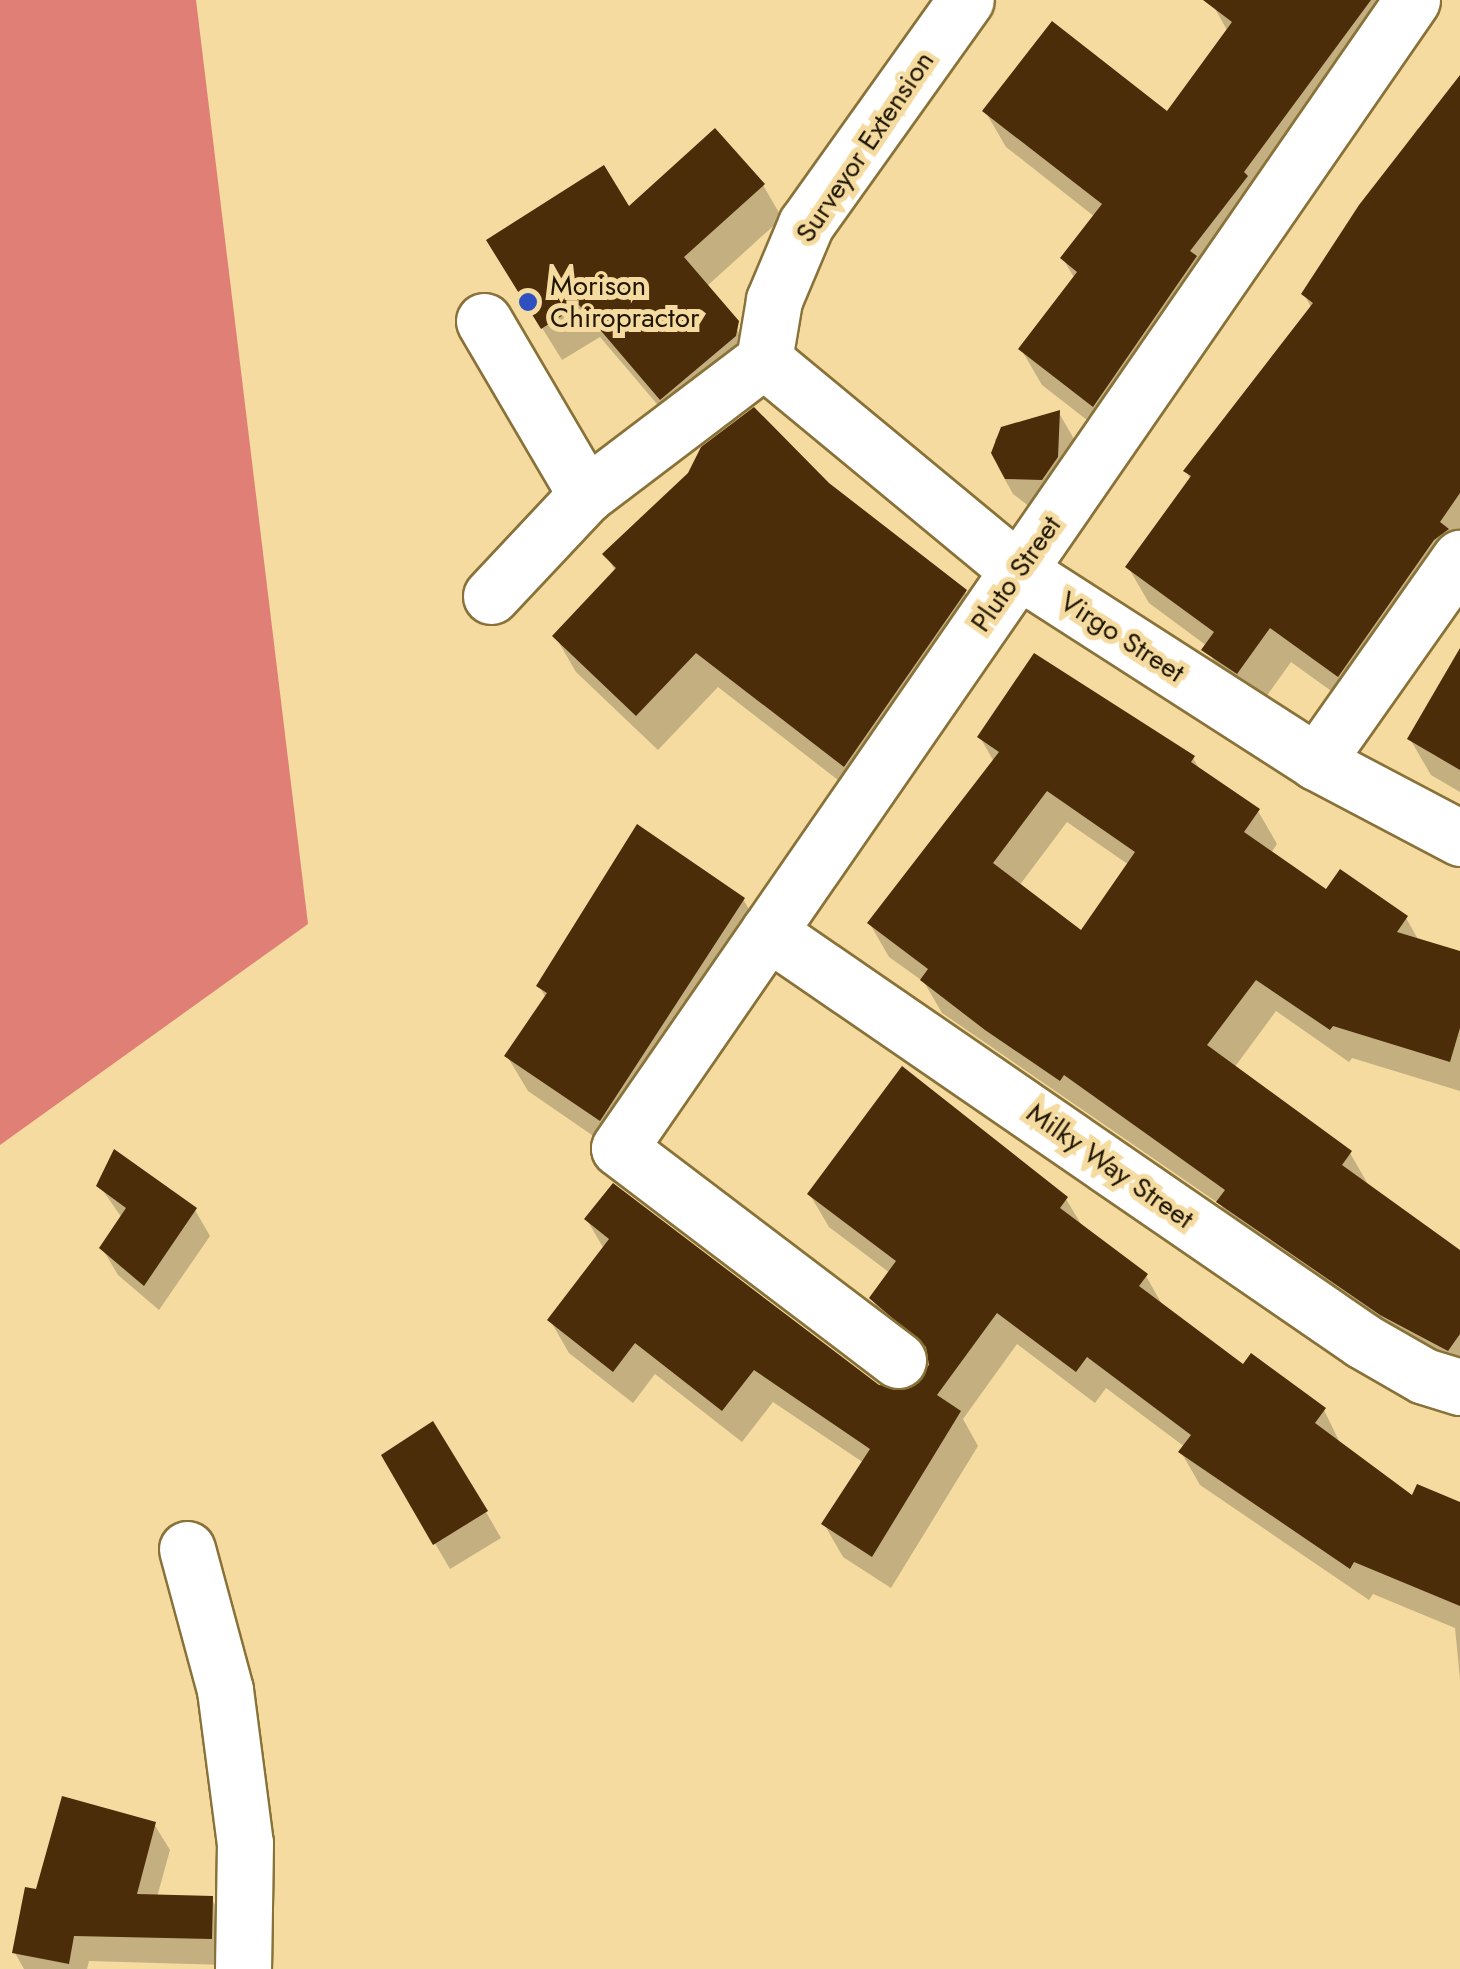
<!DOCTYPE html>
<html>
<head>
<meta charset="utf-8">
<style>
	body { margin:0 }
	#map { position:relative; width:1460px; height:1969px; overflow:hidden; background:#f5dba0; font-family:Jost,sans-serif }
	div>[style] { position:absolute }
	.forest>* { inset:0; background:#e07f75 }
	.shadow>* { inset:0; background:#0003 }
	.building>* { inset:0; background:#4b2d09 }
	.roads { filter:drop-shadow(2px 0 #897239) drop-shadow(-2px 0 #897239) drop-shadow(0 2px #897239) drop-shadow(0 -2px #897239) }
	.minor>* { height:55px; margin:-27.5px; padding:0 27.5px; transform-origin:27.5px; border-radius:27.5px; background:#fff }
	.dots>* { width:28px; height:28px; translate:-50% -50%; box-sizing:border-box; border:5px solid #f5dba0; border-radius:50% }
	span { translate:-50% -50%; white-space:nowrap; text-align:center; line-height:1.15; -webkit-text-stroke:10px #f5dba0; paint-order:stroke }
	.street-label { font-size:28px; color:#1f1601 }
	.poi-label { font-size:28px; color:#1f1601 }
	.left { translate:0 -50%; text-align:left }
</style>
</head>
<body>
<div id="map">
	<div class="forest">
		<div style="clip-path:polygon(0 0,196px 0,308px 924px,0 1145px)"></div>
	</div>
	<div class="shadow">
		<div style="clip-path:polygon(1216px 0,1413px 0,1114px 441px,1042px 385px,1021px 349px,1075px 279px,1063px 259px,1095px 217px,1006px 147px,985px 111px,1167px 114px,1228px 32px,1213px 5px)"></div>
		<div style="clip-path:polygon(1460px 79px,1460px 571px,1359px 711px,1291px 662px,1258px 708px,1225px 686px,1207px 646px,1149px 603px,1128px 567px,1191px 480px,1186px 471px,1312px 309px,1304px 294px,1418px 128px,1423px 131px)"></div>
		<div style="clip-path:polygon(763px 185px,782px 218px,706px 287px,756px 356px,680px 431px,600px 337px,562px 360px,508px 273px)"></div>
		<div style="clip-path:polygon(1059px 413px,1074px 439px,1072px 485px,1034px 510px,1013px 494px,998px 467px,995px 440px,1002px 429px)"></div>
		<div style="clip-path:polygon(606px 555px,965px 592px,985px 628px,865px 801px,718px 687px,658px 750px,576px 672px,555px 636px,616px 572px)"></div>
		<div style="clip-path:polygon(1460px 653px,1460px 792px,1431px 775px,1410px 739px)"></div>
		<div style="clip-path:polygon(evenodd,980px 737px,1193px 758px,1201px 772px,1258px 811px,1277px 844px,1271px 853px,1327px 892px,1406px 918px,1419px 941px,1460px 953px,1460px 1091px,1352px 1058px,1349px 1062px,1276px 1011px,1234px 1068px,1350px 1153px,1369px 1186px,1460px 1254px,1460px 1380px,1238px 1235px,1221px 1205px,942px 1013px,924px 982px,889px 957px,870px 924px,994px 762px,980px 737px,1067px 822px,1129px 865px,1081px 934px,1019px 886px,1067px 822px)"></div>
		<div style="clip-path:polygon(743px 899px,764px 935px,621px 1155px,528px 1091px,507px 1056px,546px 998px,539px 986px)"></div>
		<div style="clip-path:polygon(99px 1185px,195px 1210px,210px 1236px,159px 1310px,118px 1275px,102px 1248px,122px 1218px)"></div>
		<div style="clip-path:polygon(810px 1195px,1066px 1199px,1084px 1229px,1146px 1276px,1164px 1308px,1244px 1368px,1324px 1410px,1341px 1445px,1413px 1499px,1460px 1505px,1460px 1679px,1455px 1628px,1373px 1594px,1369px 1600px,1200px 1485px,1181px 1452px,1185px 1447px,1106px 1388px,1095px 1403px,1017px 1344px,963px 1419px,978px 1446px,891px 1588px,843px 1557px,824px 1524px,864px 1463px,773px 1402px,742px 1442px,655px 1374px,633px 1403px,569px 1353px,550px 1320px,604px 1249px,587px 1220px,878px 1387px,895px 1394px,924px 1381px,927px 1362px,891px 1331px,872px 1299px,890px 1273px,829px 1227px)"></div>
		<div style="clip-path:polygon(384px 1456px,486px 1512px,501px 1538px,450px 1569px)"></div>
		<div style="clip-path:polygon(154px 1824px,170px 1850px,157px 1897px,211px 1898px,227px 1925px,226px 1965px,89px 1961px,87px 1969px,24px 1969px,15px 1953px,38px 1892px)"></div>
	</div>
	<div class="building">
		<div style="clip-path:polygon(1203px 0,1371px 0,1244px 172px,1248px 176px,1190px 251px,1197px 256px,1093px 407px,1018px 349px,1077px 272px,1060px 258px,1102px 204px,982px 111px,1052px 21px,1167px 111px,1232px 22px)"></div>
		<div style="clip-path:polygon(1460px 75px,1460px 493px,1440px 522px,1449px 529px,1434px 540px,1338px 677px,1270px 628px,1237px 674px,1201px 650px,1214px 632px,1125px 567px,1191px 476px,1183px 471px,1313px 303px,1301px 294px,1359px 205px)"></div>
		<div style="clip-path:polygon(715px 128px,765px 184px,684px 257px,739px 321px,736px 336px,660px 400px,579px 305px,541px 329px,486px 240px,604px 165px,629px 206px)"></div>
		<div style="clip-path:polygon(754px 407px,829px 483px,967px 590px,844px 767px,696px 653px,636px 716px,552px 636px,616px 568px,602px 554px,688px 473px,701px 447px)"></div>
		<div style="clip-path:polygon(1060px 410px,1058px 457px,1042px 480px,1005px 479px,991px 453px,1001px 427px)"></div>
		<div style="clip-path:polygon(1460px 648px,1460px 770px,1407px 739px)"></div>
		<div style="clip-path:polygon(evenodd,1034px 653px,1195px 756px,1191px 762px,1260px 809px,1244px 832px,1326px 889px,1340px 869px,1408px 916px,1397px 932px,1460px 951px,1460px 1028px,1450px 1062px,1333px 1026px,1330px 1030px,1256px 980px,1207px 1045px,1352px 1151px,1342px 1165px,1460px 1250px,1460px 1334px,1448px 1351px,1380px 1315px,1216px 1202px,1225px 1190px,1064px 1075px,1060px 1081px,985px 1030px,920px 980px,928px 969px,867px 923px,999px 752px,977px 737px,1034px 653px,1047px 791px,1135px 852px,1081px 930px,993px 863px,1047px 791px)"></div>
		<div style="clip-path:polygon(637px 824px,745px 898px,600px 1121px,504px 1056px,547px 993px,536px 986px)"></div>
		<div style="clip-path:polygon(902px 1066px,1068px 1197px,1060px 1208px,1148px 1274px,1139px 1286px,1243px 1364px,1251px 1353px,1326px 1408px,1315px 1423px,1412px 1495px,1417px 1484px,1460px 1502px,1460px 1606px,1354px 1562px,1350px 1569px,1178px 1452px,1191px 1435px,1087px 1357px,1076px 1372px,997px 1313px,937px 1395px,961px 1411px,872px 1557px,821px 1524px,870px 1449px,754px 1370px,722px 1411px,635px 1343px,613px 1372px,547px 1320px,609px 1239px,584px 1219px,613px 1183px,879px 1385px,911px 1388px,929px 1365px,926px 1347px,869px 1298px,896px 1261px,807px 1194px)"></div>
		<div style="clip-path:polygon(114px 1149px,197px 1208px,144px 1286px,99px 1248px,126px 1208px,96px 1186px)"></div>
		<div style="clip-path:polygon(433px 1421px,488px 1511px,433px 1545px,381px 1455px)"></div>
		<div style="clip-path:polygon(62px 1796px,156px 1822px,137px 1894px,213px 1896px,212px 1939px,74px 1936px,69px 1964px,12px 1953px,25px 1887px,36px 1889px)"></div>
	</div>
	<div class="roads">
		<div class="minor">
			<div style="left:484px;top:321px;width:202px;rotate:59.6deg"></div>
			<div style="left:764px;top:360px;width:331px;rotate:39.6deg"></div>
			<div style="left:1019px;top:571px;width:353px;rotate:32.7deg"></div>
			<div style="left:1316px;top:762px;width:163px;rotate:27.8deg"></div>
			<div style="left:764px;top:360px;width:61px;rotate:-80.5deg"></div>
			<div style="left:774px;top:300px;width:82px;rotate:-67.2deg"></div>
			<div style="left:806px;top:224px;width:275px;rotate:-54.5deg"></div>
			<div style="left:491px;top:596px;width:139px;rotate:-46.8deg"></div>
			<div style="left:586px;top:495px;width:223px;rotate:-37.2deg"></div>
			<div style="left:1316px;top:762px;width:250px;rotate:-54.8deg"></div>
			<div style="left:768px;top:932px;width:722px;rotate:34.5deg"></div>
			<div style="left:1363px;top:1341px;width:70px;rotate:29.8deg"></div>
			<div style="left:1424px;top:1376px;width:38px;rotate:17deg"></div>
			<div style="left:898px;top:1360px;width:350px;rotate:-142.8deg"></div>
			<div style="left:619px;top:1148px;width:1395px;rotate:-55.36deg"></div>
			<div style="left:187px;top:1549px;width:146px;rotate:74.9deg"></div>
			<div style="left:225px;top:1690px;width:154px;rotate:82.6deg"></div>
			<div style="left:245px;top:1843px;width:126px;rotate:90.9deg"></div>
		</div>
	</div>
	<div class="dots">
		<div style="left:528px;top:302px;background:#2f50c0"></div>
	</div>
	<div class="street-label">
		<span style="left:865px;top:147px;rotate:-56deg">Surveyor Extension</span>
		<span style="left:1016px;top:574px;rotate:-55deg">Pluto Street</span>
		<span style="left:1122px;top:637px;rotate:33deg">Virgo Street</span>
		<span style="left:1110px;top:1166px;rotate:35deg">Milky Way Street</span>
	</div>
	<div class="poi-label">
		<span class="left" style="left:550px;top:302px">Morison<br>Chiropractor</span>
	</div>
</div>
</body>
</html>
